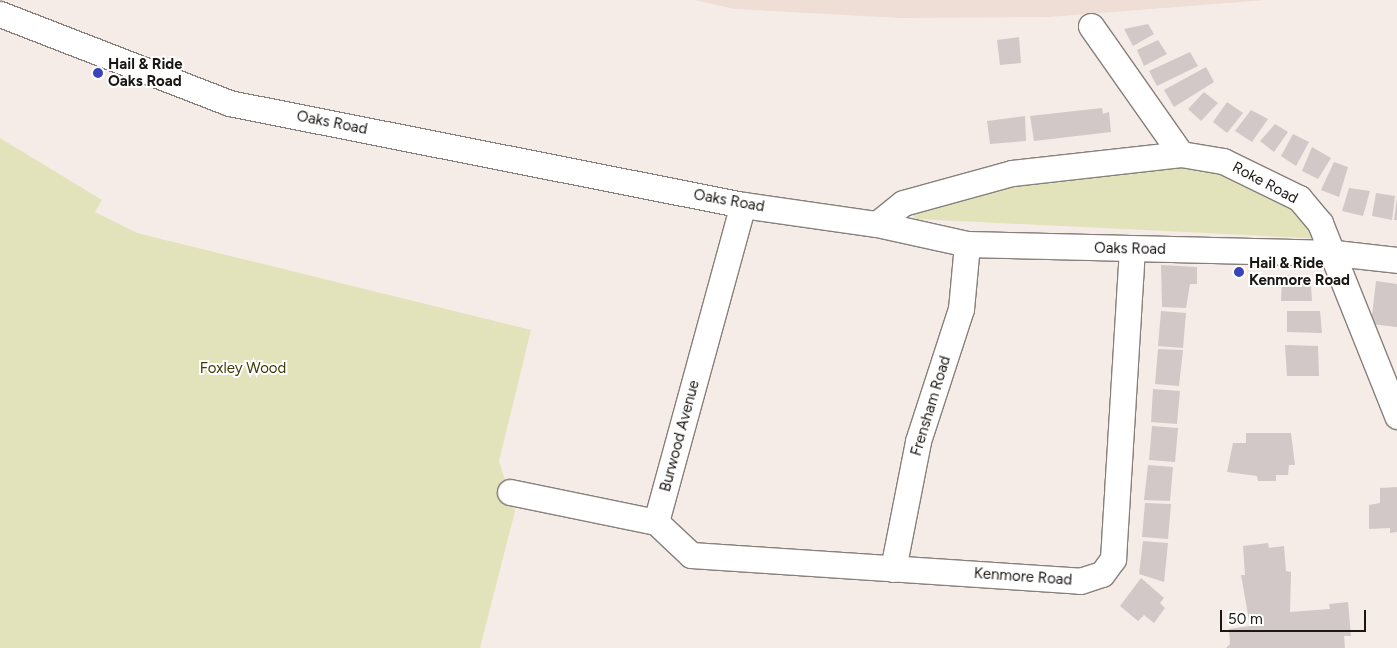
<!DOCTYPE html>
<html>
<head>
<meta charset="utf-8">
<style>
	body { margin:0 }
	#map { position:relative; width:1397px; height:648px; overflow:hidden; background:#f5ece7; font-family:Figtree,sans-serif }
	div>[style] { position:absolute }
	.built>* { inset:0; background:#eeded5 }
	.green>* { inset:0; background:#e2e3bb }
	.building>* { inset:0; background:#d2c8c7 }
	.roads { filter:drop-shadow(1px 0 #877f7a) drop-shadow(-1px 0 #877f7a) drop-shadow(0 1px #877f7a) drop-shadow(0 -1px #877f7a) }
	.minor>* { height:25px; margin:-12.5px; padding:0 12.5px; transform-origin:12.5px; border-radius:12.5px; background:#fff }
	.dots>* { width:14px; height:14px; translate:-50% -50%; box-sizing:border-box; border:2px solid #fff; border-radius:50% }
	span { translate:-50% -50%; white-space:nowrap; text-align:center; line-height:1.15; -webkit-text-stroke:4px #fff; paint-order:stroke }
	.poi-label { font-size:15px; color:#191614; font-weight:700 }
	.left { translate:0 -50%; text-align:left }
	.street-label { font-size:15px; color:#191614 }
	.park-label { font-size:15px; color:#3c3a02 }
	.scale { position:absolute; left:1220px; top:610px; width:146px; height:22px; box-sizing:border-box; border:2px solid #191614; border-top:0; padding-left:6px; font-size:15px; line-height:18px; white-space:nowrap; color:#191614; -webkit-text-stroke:4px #fff; paint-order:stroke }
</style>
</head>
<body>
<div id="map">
	<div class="built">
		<div style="clip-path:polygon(694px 0,1266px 0,1049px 17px,900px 18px,735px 9px)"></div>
	</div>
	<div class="green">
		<div style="clip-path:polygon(0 138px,102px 200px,95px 212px,137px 233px,531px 330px,499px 461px,515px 511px,480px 648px,0 648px)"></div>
		<div style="clip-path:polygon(1181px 154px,1299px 198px,1328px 239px,916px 219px,903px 203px)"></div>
	</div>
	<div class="building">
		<div style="clip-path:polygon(1148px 24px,1154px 34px,1133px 46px,1124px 29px)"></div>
		<div style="clip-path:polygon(1019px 37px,1021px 63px,1000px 65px,997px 40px)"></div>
		<div style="clip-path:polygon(1158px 40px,1167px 54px,1144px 66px,1137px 50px)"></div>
		<div style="clip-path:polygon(1190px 52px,1198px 66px,1157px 86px,1149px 71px)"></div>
		<div style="clip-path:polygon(1206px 67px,1214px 82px,1174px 107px,1164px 90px)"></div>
		<div style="clip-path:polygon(1204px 92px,1218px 103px,1201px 121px,1188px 109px)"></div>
		<div style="clip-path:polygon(1227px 102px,1243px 113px,1227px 133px,1213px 122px)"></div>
		<div style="clip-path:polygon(1102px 108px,1103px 114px,1109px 112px,1111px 132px,1034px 141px,1030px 116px)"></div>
		<div style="clip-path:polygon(1251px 110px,1268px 119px,1252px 142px,1235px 131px)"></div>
		<div style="clip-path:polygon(1025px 116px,1026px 141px,990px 144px,987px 121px)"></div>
		<div style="clip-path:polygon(1275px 124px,1288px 132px,1274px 152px,1260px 141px)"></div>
		<div style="clip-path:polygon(1293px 134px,1309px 142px,1296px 166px,1281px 156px)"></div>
		<div style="clip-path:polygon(1312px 147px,1331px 158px,1318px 179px,1302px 171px)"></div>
		<div style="clip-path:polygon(1334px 162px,1348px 167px,1339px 197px,1321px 190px)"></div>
		<div style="clip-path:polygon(1349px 188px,1370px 191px,1363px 216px,1342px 211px)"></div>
		<div style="clip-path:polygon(1376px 193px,1395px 196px,1392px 220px,1372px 216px)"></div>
		<div style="clip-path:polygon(1397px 197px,1397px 220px,1394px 220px)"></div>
		<div style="clip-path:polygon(1161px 265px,1197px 267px,1197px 284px,1190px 284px,1186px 308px,1162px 307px)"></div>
		<div style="clip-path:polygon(1304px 275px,1305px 286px,1311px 285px,1312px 301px,1281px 301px,1282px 276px)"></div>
		<div style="clip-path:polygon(1376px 281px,1397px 284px,1397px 327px,1371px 324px)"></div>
		<div style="clip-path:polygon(1161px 311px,1186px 313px,1183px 348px,1158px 346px)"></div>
		<div style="clip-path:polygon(1287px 311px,1320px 311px,1322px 333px,1287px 332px)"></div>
		<div style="clip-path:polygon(1285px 345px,1318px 346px,1319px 376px,1287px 376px)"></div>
		<div style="clip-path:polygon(1158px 349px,1183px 350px,1179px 386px,1155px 384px)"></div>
		<div style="clip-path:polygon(1153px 389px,1180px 391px,1177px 424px,1151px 422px)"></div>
		<div style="clip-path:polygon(1152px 426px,1178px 428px,1175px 462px,1149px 460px)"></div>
		<div style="clip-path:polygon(1246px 433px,1291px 433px,1295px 465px,1289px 465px,1288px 475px,1276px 475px,1276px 481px,1258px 481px,1257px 476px,1227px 472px,1233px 443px,1246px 443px)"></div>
		<div style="clip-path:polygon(1148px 465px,1173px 467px,1170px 501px,1144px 500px)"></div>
		<div style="clip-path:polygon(1397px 487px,1397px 532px,1390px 533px,1390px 528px,1369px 529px,1369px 505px,1380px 503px,1380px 488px)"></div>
		<div style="clip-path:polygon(1145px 503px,1171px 504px,1168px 539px,1142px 537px)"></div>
		<div style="clip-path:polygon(1143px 541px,1168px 543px,1164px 582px,1139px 574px)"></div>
		<div style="clip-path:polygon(1268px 543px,1269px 548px,1284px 546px,1286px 571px,1291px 572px,1290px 612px,1330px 609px,1329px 604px,1348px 602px,1351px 636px,1344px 636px,1345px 648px,1226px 648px,1230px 644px,1229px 629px,1250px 626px,1241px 575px,1245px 575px,1243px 546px)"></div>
		<div style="clip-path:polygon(1141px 578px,1164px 598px,1160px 603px,1165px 608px,1154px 623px,1144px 615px,1138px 621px,1120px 606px)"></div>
	</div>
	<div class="roads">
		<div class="minor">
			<div style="left:0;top:14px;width:246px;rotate:21.2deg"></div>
			<div style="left:229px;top:103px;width:524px;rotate:11.22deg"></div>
			<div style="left:743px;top:205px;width:135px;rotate:8.1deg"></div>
			<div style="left:877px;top:224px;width:92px;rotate:12.5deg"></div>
			<div style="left:967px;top:244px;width:368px;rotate:1.4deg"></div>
			<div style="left:1335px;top:253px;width:62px;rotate:6.4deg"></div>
			<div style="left:1091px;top:26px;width:156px;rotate:54.9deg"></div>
			<div style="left:1181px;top:154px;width:43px;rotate:9.5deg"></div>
			<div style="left:1223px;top:161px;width:85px;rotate:26deg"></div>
			<div style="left:1299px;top:198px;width:33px;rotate:50deg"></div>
			<div style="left:1320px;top:223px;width:208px;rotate:68.2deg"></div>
			<div style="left:877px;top:224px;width:33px;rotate:-39deg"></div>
			<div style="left:903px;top:203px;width:113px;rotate:-15.4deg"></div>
			<div style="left:1012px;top:173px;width:170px;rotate:-6.4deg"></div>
			<div style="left:510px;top:492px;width:149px;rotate:11.6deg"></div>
			<div style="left:656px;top:522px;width:329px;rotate:-74.7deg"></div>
			<div style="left:656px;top:522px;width:48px;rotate:43.3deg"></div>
			<div style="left:691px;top:555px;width:390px;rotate:3.8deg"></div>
			<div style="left:1080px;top:581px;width:23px;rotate:-18deg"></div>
			<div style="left:1102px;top:574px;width:19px;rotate:-54deg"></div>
			<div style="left:1113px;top:559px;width:311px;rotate:-86.5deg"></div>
			<div style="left:893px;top:569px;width:130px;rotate:-78.9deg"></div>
			<div style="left:918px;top:441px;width:139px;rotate:-72deg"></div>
			<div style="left:961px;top:309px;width:65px;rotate:-84.7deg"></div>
		</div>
	</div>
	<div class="dots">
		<div style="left:98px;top:73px;background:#3944b8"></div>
		<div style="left:1239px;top:272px;background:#3944b8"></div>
	</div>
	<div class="poi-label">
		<span class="left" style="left:108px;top:73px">Hail &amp; Ride<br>Oaks Road</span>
		<span class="left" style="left:1249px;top:272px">Hail &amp; Ride<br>Kenmore Road</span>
	</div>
	<div class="street-label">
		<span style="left:332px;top:123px;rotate:11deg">Oaks Road</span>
		<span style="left:1265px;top:183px;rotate:28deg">Roke Road</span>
		<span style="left:729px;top:201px;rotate:10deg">Oaks Road</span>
		<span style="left:1130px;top:249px;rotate:1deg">Oaks Road</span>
		<span style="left:931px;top:406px;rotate:-73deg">Frensham Road</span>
		<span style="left:680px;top:436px;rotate:-75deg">Burwood Avenue</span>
		<span style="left:1023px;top:577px;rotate:4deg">Kenmore Road</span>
	</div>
	<div class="park-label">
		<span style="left:243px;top:369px">Foxley Wood</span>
	</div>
	<div class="scale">50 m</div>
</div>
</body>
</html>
